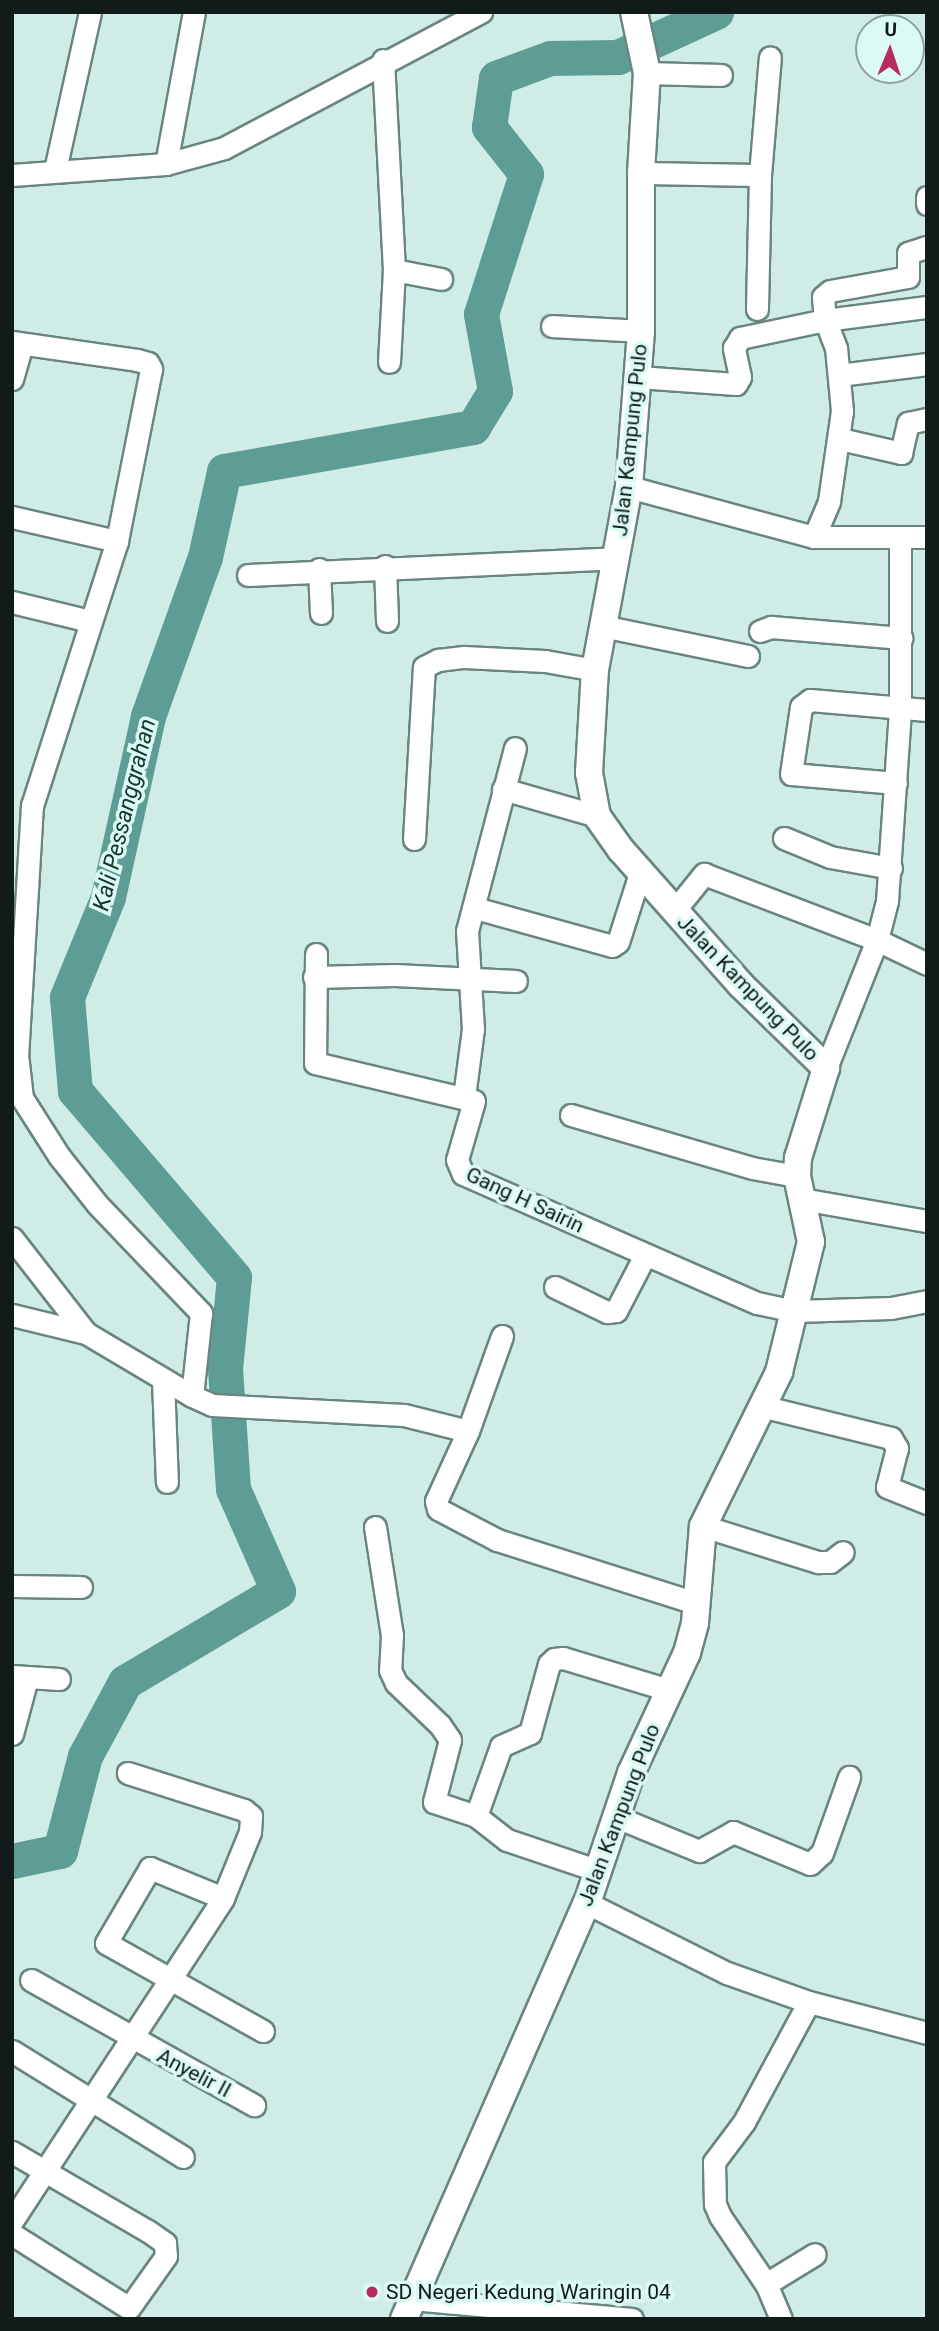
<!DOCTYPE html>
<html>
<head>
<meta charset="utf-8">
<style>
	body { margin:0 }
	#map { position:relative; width:939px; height:2331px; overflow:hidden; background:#cfece7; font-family:Roboto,sans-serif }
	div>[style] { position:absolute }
	.river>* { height:35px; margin:-17.5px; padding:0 17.5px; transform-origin:17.5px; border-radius:17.5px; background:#5e9d93 }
	.roads { filter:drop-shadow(2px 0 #6a8580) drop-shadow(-2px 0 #6a8580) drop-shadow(0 2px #6a8580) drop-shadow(0 -2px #6a8580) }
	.minor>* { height:21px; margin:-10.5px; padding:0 10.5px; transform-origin:10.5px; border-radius:10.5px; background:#fff }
	.tertiary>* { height:26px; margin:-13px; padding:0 13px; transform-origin:13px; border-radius:13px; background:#fff }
	.dots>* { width:19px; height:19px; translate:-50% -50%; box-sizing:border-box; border:4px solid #dcfaf4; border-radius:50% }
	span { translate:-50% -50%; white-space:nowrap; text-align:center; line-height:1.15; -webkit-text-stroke:7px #dcfaf4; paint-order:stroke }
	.street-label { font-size:21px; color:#111b19 }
	.poi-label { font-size:21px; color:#111b19 }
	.left { translate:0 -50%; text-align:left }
	.water-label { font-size:23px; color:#163631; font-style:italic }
	.frame { position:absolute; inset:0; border:14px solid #111b19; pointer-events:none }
	.north { position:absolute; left:855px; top:14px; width:70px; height:70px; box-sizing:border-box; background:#dcfaf4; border:2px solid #8ba19c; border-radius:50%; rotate:2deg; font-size:19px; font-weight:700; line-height:28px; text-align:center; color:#111b19 }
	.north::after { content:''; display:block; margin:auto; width:24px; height:32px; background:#b82b61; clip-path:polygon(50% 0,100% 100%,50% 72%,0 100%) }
</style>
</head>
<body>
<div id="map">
	<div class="river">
		<div style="left:12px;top:1861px;width:49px;rotate:-11.8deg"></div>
		<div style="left:60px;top:1851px;width:98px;rotate:-75.3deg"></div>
		<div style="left:85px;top:1756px;width:84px;rotate:-61.6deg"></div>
		<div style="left:125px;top:1682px;width:178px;rotate:-30.7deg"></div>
		<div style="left:278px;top:1591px;width:111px;rotate:-113.8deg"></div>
		<div style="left:233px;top:1489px;width:120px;rotate:-93.8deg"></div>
		<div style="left:225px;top:1369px;width:92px;rotate:-84.4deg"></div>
		<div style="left:234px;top:1277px;width:245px;rotate:-130.5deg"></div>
		<div style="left:75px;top:1091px;width:94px;rotate:-94.9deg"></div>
		<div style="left:67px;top:997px;width:108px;rotate:-67.7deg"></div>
		<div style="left:108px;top:897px;width:185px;rotate:-77.5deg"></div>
		<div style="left:148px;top:716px;width:169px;rotate:-70.3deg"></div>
		<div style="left:205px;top:557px;width:88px;rotate:-77.5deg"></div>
		<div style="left:224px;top:471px;width:253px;rotate:-10deg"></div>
		<div style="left:473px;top:427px;width:42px;rotate:-58.6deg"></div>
		<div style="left:495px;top:391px;width:78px;rotate:-100.3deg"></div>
		<div style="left:481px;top:314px;width:147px;rotate:-72.2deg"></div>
		<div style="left:526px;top:174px;width:60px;rotate:-128.2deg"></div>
		<div style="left:489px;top:127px;width:49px;rotate:-81.9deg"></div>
		<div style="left:496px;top:78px;width:58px;rotate:-20.3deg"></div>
		<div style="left:550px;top:58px;width:68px;rotate:-0.8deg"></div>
		<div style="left:618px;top:57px;width:108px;rotate:-24.7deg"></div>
	</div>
	<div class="roads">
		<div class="minor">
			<div style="left:383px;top:60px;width:210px;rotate:87deg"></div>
			<div style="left:394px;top:270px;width:92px;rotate:93.1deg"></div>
			<div style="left:647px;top:73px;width:74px;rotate:1.5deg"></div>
			<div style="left:166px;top:164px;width:155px;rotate:-79.6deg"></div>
			<div style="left:55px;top:170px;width:162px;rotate:-77.5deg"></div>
			<div style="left:641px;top:173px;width:119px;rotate:1deg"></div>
			<div style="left:760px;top:175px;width:134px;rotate:91.3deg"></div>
			<div style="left:12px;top:175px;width:154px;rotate:-4.1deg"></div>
			<div style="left:166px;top:164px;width:60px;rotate:-15.4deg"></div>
			<div style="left:224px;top:148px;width:291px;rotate:-27.9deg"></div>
			<div style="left:760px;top:175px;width:118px;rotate:-85.2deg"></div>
			<div style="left:927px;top:197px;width:7px;rotate:90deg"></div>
			<div style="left:394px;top:270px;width:48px;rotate:10.8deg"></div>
			<div style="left:552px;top:326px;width:89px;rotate:3.2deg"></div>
			<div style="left:12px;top:342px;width:126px;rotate:8.2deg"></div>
			<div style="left:137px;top:360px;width:11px;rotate:15deg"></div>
			<div style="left:148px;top:363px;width:7px;rotate:63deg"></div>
			<div style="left:151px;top:369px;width:175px;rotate:101.2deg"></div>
			<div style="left:117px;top:541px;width:277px;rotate:107.8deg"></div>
			<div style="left:32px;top:805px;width:249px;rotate:93.4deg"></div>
			<div style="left:17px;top:1054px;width:44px;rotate:83.5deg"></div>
			<div style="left:22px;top:1098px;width:69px;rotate:57.5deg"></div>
			<div style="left:59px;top:1156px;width:61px;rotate:51.6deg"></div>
			<div style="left:97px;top:1204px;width:151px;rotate:46.3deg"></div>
			<div style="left:201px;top:1313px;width:83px;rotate:96.2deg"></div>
			<div style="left:839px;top:375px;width:89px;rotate:-7.1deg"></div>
			<div style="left:638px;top:377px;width:98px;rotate:4.1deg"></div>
			<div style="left:736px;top:384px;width:8px;rotate:-60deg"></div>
			<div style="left:740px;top:377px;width:30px;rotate:-102deg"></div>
			<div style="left:734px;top:348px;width:12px;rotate:-59deg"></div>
			<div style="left:740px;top:338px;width:87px;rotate:-12deg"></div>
			<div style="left:825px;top:320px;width:103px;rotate:-7.3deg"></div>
			<div style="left:12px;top:379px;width:35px;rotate:-74deg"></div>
			<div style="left:840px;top:439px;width:63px;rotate:12.9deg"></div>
			<div style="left:901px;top:453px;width:31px;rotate:-77deg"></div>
			<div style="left:908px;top:423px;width:19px;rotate:-12deg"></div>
			<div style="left:629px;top:487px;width:192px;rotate:15.1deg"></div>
			<div style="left:814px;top:537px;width:113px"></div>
			<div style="left:12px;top:517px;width:108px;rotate:12.9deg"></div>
			<div style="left:814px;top:537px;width:39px;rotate:-67deg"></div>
			<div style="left:829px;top:501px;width:91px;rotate:-81.8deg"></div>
			<div style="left:842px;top:411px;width:63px;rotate:-95.4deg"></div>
			<div style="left:836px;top:348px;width:30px;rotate:-111deg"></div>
			<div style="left:825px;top:320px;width:23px;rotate:-95deg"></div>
			<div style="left:823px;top:297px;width:9px;rotate:-41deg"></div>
			<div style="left:830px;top:291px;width:79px;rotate:-10.2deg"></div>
			<div style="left:908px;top:277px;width:24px;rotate:-90deg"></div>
			<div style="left:908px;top:253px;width:20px;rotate:-18deg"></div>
			<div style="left:385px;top:566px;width:55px;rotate:87.9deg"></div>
			<div style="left:319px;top:569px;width:44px;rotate:87.4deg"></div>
			<div style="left:248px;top:575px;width:368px;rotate:-2.6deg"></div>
			<div style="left:12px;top:602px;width:80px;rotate:13.7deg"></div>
			<div style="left:602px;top:626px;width:149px;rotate:11.6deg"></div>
			<div style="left:760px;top:631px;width:12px;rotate:-20deg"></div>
			<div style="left:771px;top:627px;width:131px;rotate:4.8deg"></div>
			<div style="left:896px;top:783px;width:105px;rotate:-175.1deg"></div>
			<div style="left:791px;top:774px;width:68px;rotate:-81.5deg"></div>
			<div style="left:801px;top:707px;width:11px;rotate:-38deg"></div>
			<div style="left:810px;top:700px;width:117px;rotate:4.9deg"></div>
			<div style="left:503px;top:789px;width:98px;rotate:16deg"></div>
			<div style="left:784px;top:838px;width:50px;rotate:22.4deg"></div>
			<div style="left:830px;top:857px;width:62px;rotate:10.2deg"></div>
			<div style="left:414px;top:839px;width:172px;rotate:-86.7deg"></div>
			<div style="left:424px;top:667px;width:16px;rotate:-27deg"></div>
			<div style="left:438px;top:660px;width:26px;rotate:-7deg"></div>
			<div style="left:464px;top:657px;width:81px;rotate:2.8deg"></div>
			<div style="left:545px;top:661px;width:51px;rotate:10.2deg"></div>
			<div style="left:475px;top:908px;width:142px;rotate:15.5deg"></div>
			<div style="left:612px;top:946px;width:7px;rotate:-34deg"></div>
			<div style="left:618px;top:942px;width:76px;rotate:-72.3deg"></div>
			<div style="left:674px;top:911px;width:48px;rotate:-51deg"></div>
			<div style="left:704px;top:874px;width:185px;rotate:20.9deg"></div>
			<div style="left:877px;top:940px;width:55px;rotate:25.6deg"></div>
			<div style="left:316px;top:954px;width:109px;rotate:90.5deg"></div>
			<div style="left:315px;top:1063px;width:163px;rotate:13.4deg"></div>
			<div style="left:474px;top:1101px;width:61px;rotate:106.1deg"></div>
			<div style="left:457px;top:1160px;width:15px;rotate:67deg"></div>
			<div style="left:463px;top:1174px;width:321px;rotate:23.7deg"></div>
			<div style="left:757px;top:1303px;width:40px;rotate:12deg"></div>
			<div style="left:796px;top:1311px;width:95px;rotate:-1.8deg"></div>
			<div style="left:891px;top:1308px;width:37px;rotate:-11deg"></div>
			<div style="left:314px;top:977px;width:81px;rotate:-1.4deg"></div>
			<div style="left:395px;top:975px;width:121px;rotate:2.8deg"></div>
			<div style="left:826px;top:1068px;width:138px;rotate:-68.3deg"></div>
			<div style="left:877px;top:940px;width:40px;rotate:-75.6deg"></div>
			<div style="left:887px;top:901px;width:190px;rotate:-86.1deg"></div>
			<div style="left:900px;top:711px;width:171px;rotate:-90deg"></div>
			<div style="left:464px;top:1097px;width:69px;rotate:-82.5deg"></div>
			<div style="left:473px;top:1029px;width:98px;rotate:-93.5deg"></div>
			<div style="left:467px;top:931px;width:189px;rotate:-75.3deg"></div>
			<div style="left:571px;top:1115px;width:189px;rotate:16.3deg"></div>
			<div style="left:752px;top:1168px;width:46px;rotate:10.1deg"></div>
			<div style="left:802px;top:1199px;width:127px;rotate:10deg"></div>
			<div style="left:12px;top:1238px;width:120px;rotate:52.1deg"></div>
			<div style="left:86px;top:1333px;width:123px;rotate:30.7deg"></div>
			<div style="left:192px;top:1396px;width:22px;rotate:24deg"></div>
			<div style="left:212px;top:1405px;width:192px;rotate:3deg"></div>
			<div style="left:404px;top:1415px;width:66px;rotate:14deg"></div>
			<div style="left:555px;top:1287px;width:58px;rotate:25.7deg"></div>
			<div style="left:607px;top:1312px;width:9px;rotate:-6deg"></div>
			<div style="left:616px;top:1311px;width:63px;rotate:-62.6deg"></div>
			<div style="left:12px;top:1315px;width:76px;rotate:13.7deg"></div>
			<div style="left:502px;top:1336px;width:101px;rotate:109.7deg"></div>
			<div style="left:468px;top:1431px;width:77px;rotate:114.6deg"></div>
			<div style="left:436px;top:1501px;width:8px;rotate:76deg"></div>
			<div style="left:438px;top:1509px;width:67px;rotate:27.7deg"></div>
			<div style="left:497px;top:1540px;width:209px;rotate:17.6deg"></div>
			<div style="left:163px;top:1380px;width:102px;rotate:87.8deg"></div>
			<div style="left:761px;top:1406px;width:134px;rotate:13.8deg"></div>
			<div style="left:891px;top:1438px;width:12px;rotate:59deg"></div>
			<div style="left:897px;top:1448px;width:40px;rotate:104.4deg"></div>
			<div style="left:887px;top:1487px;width:43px;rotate:21.8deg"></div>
			<div style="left:703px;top:1526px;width:121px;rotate:17.4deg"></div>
			<div style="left:818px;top:1562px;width:12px"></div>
			<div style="left:830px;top:1562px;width:16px;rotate:-38deg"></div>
			<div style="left:375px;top:1527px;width:109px;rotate:81.1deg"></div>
			<div style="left:392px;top:1635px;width:35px;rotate:93deg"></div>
			<div style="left:390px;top:1670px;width:14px;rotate:65deg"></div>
			<div style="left:396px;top:1683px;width:61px;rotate:43.7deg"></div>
			<div style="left:440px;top:1725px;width:18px;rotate:56deg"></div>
			<div style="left:450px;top:1740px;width:64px;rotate:104.5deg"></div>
			<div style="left:434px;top:1802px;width:44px;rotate:18.4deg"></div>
			<div style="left:476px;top:1816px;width:39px;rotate:38deg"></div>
			<div style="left:507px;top:1840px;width:97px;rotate:18.6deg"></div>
			<div style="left:12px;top:1586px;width:69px;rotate:0.8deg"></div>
			<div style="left:12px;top:1676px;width:47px;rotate:3.7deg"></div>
			<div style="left:12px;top:1734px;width:58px;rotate:-75deg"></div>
			<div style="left:476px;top:1816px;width:74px;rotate:-70.3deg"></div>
			<div style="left:501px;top:1746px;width:32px;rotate:-24deg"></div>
			<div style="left:530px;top:1733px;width:72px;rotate:-74.6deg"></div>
			<div style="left:549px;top:1664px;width:7px;rotate:-45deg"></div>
			<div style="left:554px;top:1659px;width:9px;rotate:-6deg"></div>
			<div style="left:563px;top:1658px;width:111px;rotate:16.8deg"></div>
			<div style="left:619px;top:1818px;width:87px;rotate:22.4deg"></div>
			<div style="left:699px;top:1851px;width:39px;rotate:-29deg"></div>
			<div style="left:733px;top:1832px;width:83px;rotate:22.6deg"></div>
			<div style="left:810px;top:1864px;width:16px;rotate:-43deg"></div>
			<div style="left:822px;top:1853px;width:81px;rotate:-70.4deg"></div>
			<div style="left:223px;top:1898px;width:79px;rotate:-157.7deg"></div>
			<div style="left:150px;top:1868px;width:87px;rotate:120.4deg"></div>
			<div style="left:106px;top:1943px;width:180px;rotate:29.3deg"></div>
			<div style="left:587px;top:1903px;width:157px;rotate:26.6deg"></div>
			<div style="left:727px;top:1973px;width:87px;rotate:19.5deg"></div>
			<div style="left:809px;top:2002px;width:122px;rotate:14.7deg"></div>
			<div style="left:31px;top:1980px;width:256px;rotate:29.3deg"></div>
			<div style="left:12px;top:2051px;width:201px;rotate:31.8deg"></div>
			<div style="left:12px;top:2152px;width:157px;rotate:30.2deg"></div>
			<div style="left:148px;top:2231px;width:21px;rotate:35deg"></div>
			<div style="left:165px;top:2243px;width:13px;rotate:86deg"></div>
			<div style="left:166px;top:2256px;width:64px;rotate:125.4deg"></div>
			<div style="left:129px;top:2308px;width:138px;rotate:-147.7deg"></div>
			<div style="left:12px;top:2221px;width:386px;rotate:-56.8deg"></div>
			<div style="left:223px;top:1898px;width:71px;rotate:-67.8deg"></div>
			<div style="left:250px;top:1832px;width:16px;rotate:-86deg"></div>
			<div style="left:251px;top:1816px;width:9px;rotate:-139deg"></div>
			<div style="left:244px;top:1810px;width:122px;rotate:-162.3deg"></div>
			<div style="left:766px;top:2284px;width:57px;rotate:-31.5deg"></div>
			<div style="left:412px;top:2299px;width:221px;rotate:5.2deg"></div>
			<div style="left:781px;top:2319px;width:38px;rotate:-113deg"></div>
			<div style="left:766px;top:2284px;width:82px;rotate:-124.1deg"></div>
			<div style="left:720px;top:2216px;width:13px;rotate:-113deg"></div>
			<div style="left:715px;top:2204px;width:42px;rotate:-91.4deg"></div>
			<div style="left:714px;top:2162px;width:50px;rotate:-53.1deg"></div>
			<div style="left:744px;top:2122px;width:136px;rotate:-61.6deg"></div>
		</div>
		<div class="tertiary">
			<div style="left:404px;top:2319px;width:454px;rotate:-66.3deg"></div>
			<div style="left:587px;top:1903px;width:137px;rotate:-71.3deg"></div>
			<div style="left:631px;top:1773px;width:132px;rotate:-65deg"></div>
			<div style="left:687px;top:1653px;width:31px;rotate:-75deg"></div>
			<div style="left:695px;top:1623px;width:97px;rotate:-85.3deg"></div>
			<div style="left:703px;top:1526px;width:172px;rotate:-63.7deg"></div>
			<div style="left:779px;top:1372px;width:134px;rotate:-76.2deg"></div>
			<div style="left:811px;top:1242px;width:67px;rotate:-102deg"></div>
			<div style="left:797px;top:1176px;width:18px;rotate:-87deg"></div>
			<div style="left:798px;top:1158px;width:94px;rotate:-72.7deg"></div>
			<div style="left:826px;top:1068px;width:119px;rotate:-135.7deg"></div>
			<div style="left:741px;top:985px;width:181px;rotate:-131.6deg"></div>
			<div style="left:621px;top:850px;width:42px;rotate:-125.2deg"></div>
			<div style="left:597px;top:816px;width:44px;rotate:-100.5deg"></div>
			<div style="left:589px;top:773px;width:103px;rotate:-86.7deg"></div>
			<div style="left:595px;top:670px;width:186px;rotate:-79.5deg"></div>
			<div style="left:629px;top:487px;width:156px;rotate:-85.6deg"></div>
			<div style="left:641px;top:331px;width:158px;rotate:-90deg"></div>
			<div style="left:641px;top:173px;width:100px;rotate:-86.6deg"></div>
			<div style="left:647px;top:73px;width:62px;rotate:-102deg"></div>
		</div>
	</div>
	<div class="dots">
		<div style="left:372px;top:2292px;background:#b82b61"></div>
	</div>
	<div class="street-label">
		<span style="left:630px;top:440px;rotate:-84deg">Jalan Kampung Pulo</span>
		<span style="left:748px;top:988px;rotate:46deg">Jalan Kampung Pulo</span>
		<span style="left:525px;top:1200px;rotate:25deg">Gang H Sairin</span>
		<span style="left:619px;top:1815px;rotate:-69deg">Jalan Kampung Pulo</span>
		<span style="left:194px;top:2073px;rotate:28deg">Anyelir II</span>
	</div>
	<div class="poi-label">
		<span class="left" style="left:386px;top:2292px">SD Negeri Kedung Waringin 04</span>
	</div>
	<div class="water-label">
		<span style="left:125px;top:815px;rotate:-76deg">Kali Pessanggrahan</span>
	</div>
	<div class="frame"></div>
	<div class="north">U</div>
</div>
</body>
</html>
